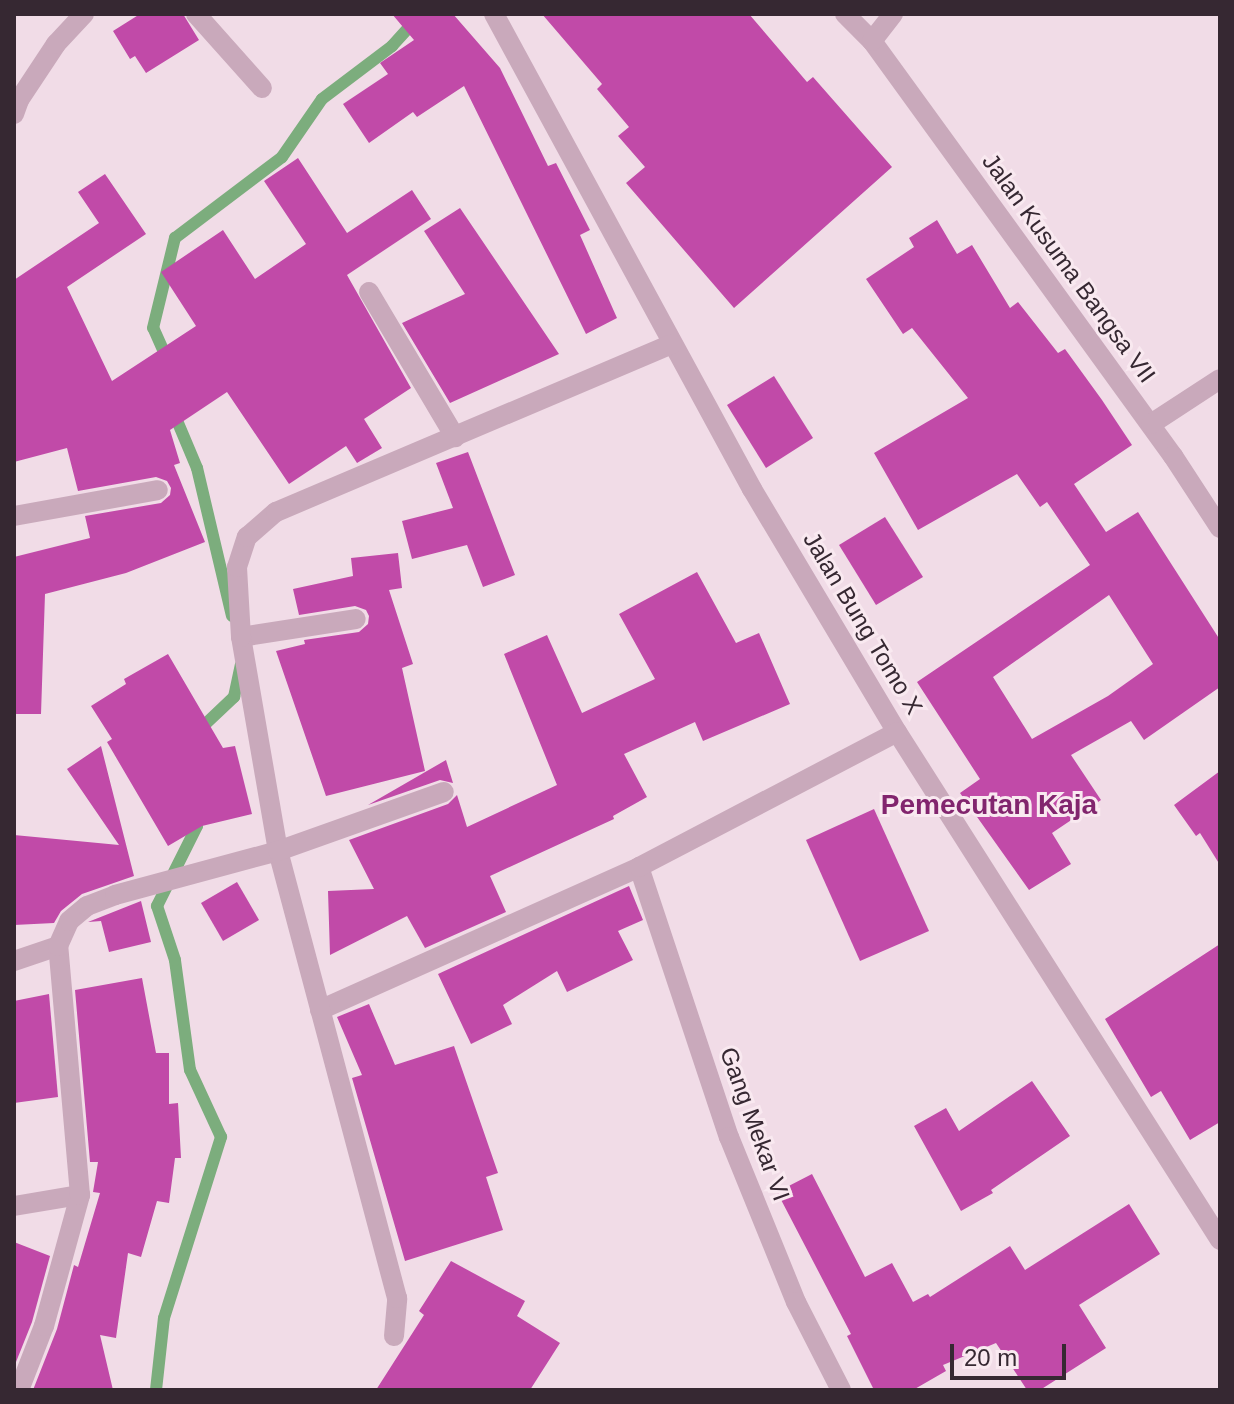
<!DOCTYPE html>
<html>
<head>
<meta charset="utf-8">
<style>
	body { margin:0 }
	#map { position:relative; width:1234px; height:1404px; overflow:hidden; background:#f1dce7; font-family:Helvetica,sans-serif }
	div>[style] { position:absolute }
	.stream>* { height:12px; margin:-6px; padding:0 6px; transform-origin:6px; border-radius:6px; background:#7cad7d }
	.building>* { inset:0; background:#c14aa8 }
	.minor>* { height:20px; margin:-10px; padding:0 10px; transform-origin:10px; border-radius:10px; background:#c9a9bb }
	span { translate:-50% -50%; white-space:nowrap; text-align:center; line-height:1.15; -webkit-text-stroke:6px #f9e9f0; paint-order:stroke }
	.street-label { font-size:24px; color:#362832 }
	.quarter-label { font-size:28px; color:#82256e; font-weight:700 }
	.frame { position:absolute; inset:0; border:16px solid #362832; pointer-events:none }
	.scale { position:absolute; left:950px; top:1344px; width:116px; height:36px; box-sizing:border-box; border:4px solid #362832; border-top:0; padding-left:10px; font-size:24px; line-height:28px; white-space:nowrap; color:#362832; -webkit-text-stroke:6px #f9e9f0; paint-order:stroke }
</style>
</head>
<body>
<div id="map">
	<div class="stream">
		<div style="left:168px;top:361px;width:36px;rotate:-114deg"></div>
		<div style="left:153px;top:328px;width:93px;rotate:-76.3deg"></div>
		<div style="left:175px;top:238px;width:134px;rotate:-37.1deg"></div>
		<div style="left:282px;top:157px;width:70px;rotate:-55.4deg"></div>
		<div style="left:322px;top:99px;width:88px;rotate:-37.1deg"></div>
		<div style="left:392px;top:46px;width:43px;rotate:-47.8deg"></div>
		<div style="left:173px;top:411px;width:62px;rotate:67.2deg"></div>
		<div style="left:197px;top:468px;width:152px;rotate:76.7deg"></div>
		<div style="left:198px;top:731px;width:50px;rotate:-43.4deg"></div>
		<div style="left:234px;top:697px;width:33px;rotate:-78deg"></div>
		<div style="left:156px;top:1390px;width:72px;rotate:-83.7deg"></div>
		<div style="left:164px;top:1318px;width:190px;rotate:-72.5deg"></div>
		<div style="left:221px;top:1137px;width:74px;rotate:-114.8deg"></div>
		<div style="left:190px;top:1070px;width:111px;rotate:-97.8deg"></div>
		<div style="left:175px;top:960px;width:57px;rotate:-108.4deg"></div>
		<div style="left:157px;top:906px;width:89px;rotate:-63.4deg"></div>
		<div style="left:197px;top:826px;width:8px;rotate:-104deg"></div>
	</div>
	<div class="building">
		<div style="clip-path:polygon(140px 14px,183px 14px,199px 40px,146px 73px,135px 56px,130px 59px,113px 31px)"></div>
		<div style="clip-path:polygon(392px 14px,453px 14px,500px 68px,548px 166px,556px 163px,590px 230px,580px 235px,617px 318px,586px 334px,464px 86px,417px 117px,413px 112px,369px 143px,343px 104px,388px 74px,380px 63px,414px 40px)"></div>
		<div style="clip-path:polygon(542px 14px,749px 14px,807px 82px,813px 77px,892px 167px,734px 308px,626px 183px,645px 167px,618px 136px,629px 127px,597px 89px,602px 84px)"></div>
		<div style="clip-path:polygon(298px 158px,347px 233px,412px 190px,431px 219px,347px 275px,411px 388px,364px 419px,382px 448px,357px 463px,346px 446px,289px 484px,227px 392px,170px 430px,180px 463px,174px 465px,205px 542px,126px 573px,45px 594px,41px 714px,14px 714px,14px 557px,90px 538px,85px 516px,161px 503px,170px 495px,171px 488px,167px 481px,156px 477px,78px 491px,67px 448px,14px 462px,14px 280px,99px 223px,78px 192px,105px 174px,146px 234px,67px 287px,112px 381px,196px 326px,161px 272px,223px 230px,255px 279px,306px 244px,264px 181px)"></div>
		<div style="clip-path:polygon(460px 208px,559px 354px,450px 403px,402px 323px,465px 294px,424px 231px)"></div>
		<div style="clip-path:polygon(evenodd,937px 220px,957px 254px,972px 245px,1010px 308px,1018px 302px,1058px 353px,1065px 349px,1102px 400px,1132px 445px,1074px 484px,1106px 532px,1138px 512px,1220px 640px,1220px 687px,1144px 740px,1131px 721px,1071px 755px,1101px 800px,1052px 833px,1071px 864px,1029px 890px,960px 793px,980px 779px,917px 682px,1090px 565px,1047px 502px,1040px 507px,1017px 474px,918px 530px,874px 453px,968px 398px,912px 328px,903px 334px,866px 279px,914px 247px,909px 238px,937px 220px,1109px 595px,1153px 664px,1108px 696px,1032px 739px,993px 677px,1109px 595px)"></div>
		<div style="clip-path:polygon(774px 376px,813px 438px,766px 468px,727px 405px)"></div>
		<div style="clip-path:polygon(468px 452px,515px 575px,483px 587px,467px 545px,412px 559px,402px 521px,453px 508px,436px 463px)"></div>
		<div style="clip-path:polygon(885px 517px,923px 577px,876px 605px,839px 545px)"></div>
		<div style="clip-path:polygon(398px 553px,402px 588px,389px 590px,413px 664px,402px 668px,425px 771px,326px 796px,276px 651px,305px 644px,304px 640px,359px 632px,368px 624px,369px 616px,366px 610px,355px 606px,299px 615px,293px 589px,353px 576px,351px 558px)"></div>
		<div style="clip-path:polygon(697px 572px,736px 643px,759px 633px,790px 704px,703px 741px,695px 722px,624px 754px,647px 797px,613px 816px,614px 819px,490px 876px,506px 912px,425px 948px,407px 916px,330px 955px,328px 891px,374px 889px,349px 840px,448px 804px,457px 795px,467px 827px,557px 785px,504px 654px,547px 635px,582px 713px,655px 679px,619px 614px)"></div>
		<div style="clip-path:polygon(168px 654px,223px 748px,235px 746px,252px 814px,202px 826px,168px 846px,107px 742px,112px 739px,91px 706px,126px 684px,124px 679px)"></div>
		<div style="clip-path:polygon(101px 746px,134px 876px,82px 894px,61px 911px,54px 923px,14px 925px,14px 835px,119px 845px,67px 769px)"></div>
		<div style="clip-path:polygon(446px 760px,453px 783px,440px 780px,368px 805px)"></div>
		<div style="clip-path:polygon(1220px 771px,1220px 865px,1200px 833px,1196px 836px,1174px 805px)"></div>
		<div style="clip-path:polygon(874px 809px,929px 931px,860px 961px,806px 840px)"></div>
		<div style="clip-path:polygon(237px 882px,259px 920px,223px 941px,201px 903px)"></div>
		<div style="clip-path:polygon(629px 886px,643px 920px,618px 931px,633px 960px,567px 992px,557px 971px,503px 1005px,512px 1024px,471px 1044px,438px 974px)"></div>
		<div style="clip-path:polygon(141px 901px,151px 942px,109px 952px,101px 921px,88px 922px)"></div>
		<div style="clip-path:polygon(1220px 944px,1220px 1122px,1190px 1140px,1161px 1091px,1151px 1097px,1105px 1019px)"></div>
		<div style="clip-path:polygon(142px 978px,156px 1053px,169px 1053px,169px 1104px,178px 1103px,181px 1158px,175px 1158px,169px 1203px,157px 1201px,141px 1257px,128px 1253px,116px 1338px,100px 1335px,113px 1390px,33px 1390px,57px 1329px,74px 1265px,78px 1267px,100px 1193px,93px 1192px,98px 1162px,90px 1162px,75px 990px)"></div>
		<div style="clip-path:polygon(49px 994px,58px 1097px,14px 1103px,14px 1001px)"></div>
		<div style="clip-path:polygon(369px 1004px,395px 1065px,454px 1046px,498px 1173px,486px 1177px,503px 1230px,405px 1261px,352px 1078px,362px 1075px,337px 1017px)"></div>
		<div style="clip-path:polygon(1032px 1081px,1070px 1136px,991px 1190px,993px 1193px,961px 1211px,914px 1126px,946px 1108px,959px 1131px)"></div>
		<div style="clip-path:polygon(812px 1174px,865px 1277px,892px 1263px,913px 1302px,928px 1294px,930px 1297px,1010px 1246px,1025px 1270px,1129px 1204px,1160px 1254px,1079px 1305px,1106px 1348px,1040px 1390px,1027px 1390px,996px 1343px,943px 1365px,946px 1371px,913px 1390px,874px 1390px,847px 1336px,851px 1334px,777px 1192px)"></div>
		<div style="clip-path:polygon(14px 1242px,50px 1256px,32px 1322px,14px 1367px)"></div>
		<div style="clip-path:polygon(451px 1261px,525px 1301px,517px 1316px,560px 1343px,530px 1390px,376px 1390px,424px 1315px,419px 1311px)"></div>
	</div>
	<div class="minor">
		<div style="left:196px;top:14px;width:99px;rotate:48.3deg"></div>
		<div style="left:494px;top:14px;width:541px;rotate:61.49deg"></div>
		<div style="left:752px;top:489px;width:283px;rotate:59.2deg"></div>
		<div style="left:897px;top:732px;width:602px;rotate:57.55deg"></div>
		<div style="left:845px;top:14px;width:38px;rotate:45deg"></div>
		<div style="left:872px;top:41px;width:513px;rotate:54.05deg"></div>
		<div style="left:1173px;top:456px;width:86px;rotate:56.9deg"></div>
		<div style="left:872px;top:41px;width:34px;rotate:-52deg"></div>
		<div style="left:14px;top:114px;width:15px;rotate:-70deg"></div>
		<div style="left:19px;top:100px;width:67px;rotate:-56.5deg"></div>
		<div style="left:56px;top:44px;width:41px;rotate:-47deg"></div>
		<div style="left:369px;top:292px;width:169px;rotate:59.3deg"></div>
		<div style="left:1151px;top:424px;width:82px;rotate:-33.1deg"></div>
		<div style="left:14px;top:516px;width:146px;rotate:-10.2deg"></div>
		<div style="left:241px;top:637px;width:116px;rotate:-8.9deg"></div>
		<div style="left:639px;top:867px;width:285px;rotate:71.6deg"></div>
		<div style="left:729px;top:1137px;width:178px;rotate:67.9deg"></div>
		<div style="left:796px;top:1302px;width:99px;rotate:62.9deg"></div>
		<div style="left:14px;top:961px;width:46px;rotate:-18.8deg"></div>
		<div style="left:320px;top:1010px;width:350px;rotate:-24.1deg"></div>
		<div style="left:639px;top:867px;width:291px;rotate:-27.6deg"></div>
		<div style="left:14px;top:1206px;width:67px;rotate:-9.5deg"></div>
		<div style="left:394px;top:1336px;width:38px;rotate:-85deg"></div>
		<div style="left:397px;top:1298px;width:463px;rotate:-104.9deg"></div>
		<div style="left:278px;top:851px;width:217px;rotate:-99.8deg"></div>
		<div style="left:241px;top:637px;width:70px;rotate:-93.3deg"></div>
		<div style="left:237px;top:567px;width:32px;rotate:-72deg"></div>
		<div style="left:247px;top:537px;width:38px;rotate:-41deg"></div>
		<div style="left:276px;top:512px;width:430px;rotate:-23deg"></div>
		<div style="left:19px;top:1390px;width:69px;rotate:-68.7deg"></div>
		<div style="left:44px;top:1326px;width:136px;rotate:-74.6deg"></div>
		<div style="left:80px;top:1195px;width:250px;rotate:-95deg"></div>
		<div style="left:58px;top:946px;width:27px;rotate:-66deg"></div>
		<div style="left:69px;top:921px;width:23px;rotate:-40deg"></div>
		<div style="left:87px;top:906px;width:30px;rotate:-21deg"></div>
		<div style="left:115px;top:895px;width:169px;rotate:-15.1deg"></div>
		<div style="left:278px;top:851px;width:176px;rotate:-19.6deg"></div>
	</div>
	<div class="street-label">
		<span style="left:1069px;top:268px;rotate:54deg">Jalan Kusuma Bangsa VII</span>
		<span style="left:863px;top:623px;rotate:59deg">Jalan Bung Tomo X</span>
		<span style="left:755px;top:1124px;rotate:70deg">Gang Mekar VI</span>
	</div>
	<div class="quarter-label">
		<span style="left:989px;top:805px">Pemecutan Kaja</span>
	</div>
	<div class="frame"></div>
	<div class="scale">20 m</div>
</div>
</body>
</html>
